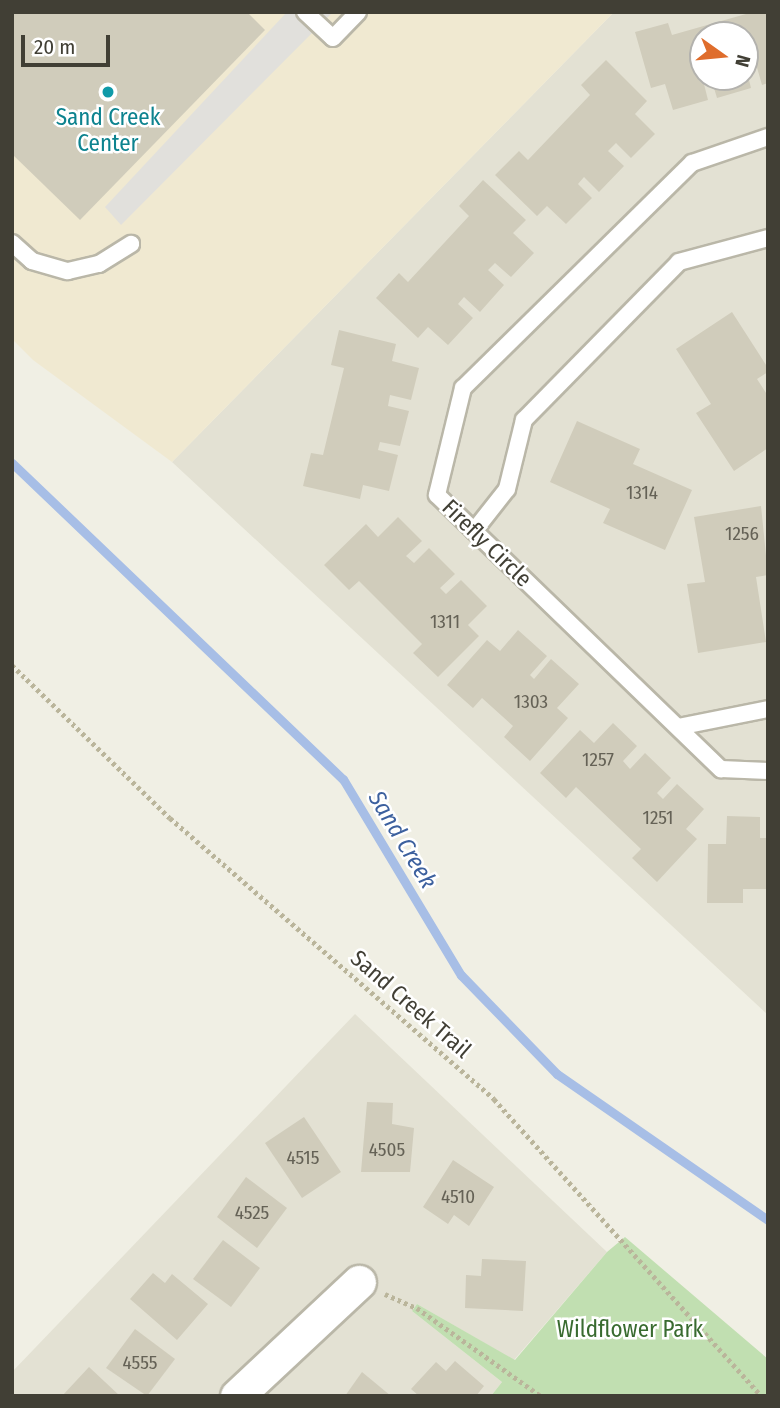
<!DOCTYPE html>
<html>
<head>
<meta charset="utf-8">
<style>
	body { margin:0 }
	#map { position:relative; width:780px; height:1408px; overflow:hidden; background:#f0efe4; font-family:"Fira Sans Condensed",sans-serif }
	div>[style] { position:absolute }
	.residential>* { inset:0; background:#e3e1d3 }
	.commercial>* { inset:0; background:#f0e9d1 }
	.green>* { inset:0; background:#c1dfb1 }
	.parking>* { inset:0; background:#e1e0dc }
	.stream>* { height:9px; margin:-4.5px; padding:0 4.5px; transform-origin:4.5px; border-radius:4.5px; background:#a7bee6 }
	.building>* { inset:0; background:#d0ccbb }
	.path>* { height:4.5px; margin-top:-2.25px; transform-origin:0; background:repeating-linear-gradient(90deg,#bab59b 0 3.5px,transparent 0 7px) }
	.roads { filter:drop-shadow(2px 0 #bab7a8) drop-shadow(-2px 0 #bab7a8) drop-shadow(0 2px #bab7a8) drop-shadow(0 -2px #bab7a8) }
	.lane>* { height:16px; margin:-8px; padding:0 8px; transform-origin:8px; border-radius:8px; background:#fff }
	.street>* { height:33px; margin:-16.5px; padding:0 16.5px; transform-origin:16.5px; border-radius:16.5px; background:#fff }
	.dots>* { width:19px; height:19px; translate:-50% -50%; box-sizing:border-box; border:4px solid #fff; border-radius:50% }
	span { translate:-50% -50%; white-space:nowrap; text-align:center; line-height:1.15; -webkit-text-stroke:5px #fff; paint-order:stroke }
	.number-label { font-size:19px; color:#656256 }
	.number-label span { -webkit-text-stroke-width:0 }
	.culture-label { font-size:23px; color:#0d838f }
	.street-label { font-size:23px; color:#413f35 }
	.park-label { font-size:23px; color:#396b30 }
	.water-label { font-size:24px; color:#3c609e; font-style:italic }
	.frame { position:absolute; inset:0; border:14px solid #413f35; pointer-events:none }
	.north { position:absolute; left:689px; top:21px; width:70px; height:70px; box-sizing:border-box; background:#fff; border:2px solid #b3b2ae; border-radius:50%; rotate:105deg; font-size:19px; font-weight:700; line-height:28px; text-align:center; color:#413f35 }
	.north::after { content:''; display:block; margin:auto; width:24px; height:32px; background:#df6d2c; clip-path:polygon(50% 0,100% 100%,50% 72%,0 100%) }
	.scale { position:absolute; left:21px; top:35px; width:89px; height:32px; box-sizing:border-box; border:4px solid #413f35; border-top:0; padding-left:9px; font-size:21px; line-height:24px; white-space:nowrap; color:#413f35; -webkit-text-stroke:5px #fff; paint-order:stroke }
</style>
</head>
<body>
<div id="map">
	<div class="residential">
		<div style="clip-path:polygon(evenodd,614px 12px,768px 12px,768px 1015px,172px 462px,614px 12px,703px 35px,745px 35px,745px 77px,703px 77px,703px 35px)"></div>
		<div style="clip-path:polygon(355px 1014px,607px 1252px,514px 1360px,417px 1304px,412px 1311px,502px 1382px,491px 1396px,12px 1396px,12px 1372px)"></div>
	</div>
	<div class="commercial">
		<div style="clip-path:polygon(12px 12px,614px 12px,172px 462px,33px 360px,12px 339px)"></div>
	</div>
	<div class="green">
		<div style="clip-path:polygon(625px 1237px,768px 1359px,768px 1396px,491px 1396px,502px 1382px,412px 1311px,417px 1304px,515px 1360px,607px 1252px)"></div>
	</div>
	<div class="parking">
		<div style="clip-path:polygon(287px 12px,333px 12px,121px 225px,105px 207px)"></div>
	</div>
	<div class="stream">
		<div style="left:12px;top:463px;width:458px;rotate:43.7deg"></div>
		<div style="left:343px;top:779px;width:229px;rotate:59deg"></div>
		<div style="left:461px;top:975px;width:138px;rotate:45.9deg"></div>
		<div style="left:557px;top:1074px;width:257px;rotate:34.7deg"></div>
	</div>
	<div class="building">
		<div style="clip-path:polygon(12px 12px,247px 12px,265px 30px,80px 220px,12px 154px)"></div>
		<div style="clip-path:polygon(753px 12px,768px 12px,768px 83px,762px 85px,756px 64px,745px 68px,745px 35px,703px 35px,703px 77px,745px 77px,746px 68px,751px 88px,717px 98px,711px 78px,703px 80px,708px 100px,673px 110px,665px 84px,651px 88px,635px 32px,668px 23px,672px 35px)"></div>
		<div style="clip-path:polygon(606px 60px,647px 101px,635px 114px,655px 134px,631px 158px,616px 143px,608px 151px,624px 166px,599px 192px,584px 177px,578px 184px,592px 198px,566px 224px,547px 206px,537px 216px,495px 175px,519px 151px,528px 160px,590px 95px,581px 85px)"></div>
		<div style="clip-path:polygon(483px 180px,526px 220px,513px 233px,534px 253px,511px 277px,495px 263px,488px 270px,504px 285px,480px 312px,464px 297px,458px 304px,473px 318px,448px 345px,428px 327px,418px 338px,376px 298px,399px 273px,408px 282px,469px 216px,459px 206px)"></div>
		<div style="clip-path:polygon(732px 312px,768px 368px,768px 372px,757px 379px,768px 396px,768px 448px,734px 471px,696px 413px,711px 404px,676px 349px)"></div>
		<div style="clip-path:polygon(339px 330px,396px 344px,392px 361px,419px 368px,411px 400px,390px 395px,388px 406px,409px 411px,400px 446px,380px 442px,378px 450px,398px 455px,389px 491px,363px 485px,360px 499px,303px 486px,311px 453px,323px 455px,344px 368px,331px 365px)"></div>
		<div style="clip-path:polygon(577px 421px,640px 449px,633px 464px,692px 490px,665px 550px,603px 523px,610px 509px,550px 482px)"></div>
		<div style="clip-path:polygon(761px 506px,768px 575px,756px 577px,766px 642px,698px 653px,687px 584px,705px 582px,694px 517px)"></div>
		<div style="clip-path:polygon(398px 517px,422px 541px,406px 556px,414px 563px,429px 548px,455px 574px,440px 588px,446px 594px,461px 580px,487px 606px,468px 625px,479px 636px,438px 677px,413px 653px,422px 644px,359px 581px,349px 590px,324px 565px,366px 524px,378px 537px)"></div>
		<div style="clip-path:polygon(518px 630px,547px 656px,530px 675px,534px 679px,551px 659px,579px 684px,557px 708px,568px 718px,530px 761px,504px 737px,513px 726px,482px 698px,473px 708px,447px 685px,487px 640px,500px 651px)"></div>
		<div style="clip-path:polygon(613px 723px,637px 746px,623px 761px,630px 769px,645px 753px,671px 778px,657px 793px,663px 799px,677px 784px,704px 809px,686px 829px,697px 839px,657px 882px,632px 858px,641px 849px,576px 787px,566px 798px,540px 773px,580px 730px,594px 743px)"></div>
		<div style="clip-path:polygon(727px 816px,760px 817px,760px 838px,768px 838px,768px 889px,743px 889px,743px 903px,707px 903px,708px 844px,726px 844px)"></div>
		<div style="clip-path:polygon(367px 1102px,393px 1103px,392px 1124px,414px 1128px,410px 1172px,361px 1172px)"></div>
		<div style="clip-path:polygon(304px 1117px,341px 1172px,302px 1198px,265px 1143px)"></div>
		<div style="clip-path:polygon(453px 1160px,494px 1187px,469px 1226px,454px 1215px,448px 1224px,423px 1207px)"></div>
		<div style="clip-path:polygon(246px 1177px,287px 1208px,257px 1248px,217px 1217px)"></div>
		<div style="clip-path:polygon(223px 1240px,260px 1268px,231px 1307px,193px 1279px)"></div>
		<div style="clip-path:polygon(482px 1259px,526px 1261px,523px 1311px,465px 1308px,466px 1275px,481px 1276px)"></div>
		<div style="clip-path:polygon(153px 1273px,165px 1283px,172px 1274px,208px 1304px,177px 1340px,130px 1299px)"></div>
		<div style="clip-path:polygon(135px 1329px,175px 1359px,147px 1396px,106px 1368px)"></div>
		<div style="clip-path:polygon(455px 1361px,484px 1386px,476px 1396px,419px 1396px,411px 1389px,436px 1362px,446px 1371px)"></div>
		<div style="clip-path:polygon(89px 1367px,120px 1396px,62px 1396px)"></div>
		<div style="clip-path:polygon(362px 1372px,391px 1396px,345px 1396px)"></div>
	</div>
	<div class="path">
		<div style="left:12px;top:665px;width:220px;rotate:44.1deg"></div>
		<div style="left:170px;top:818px;width:429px;rotate:40.9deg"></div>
		<div style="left:494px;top:1099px;width:399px;rotate:48deg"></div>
		<div style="left:385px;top:1294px;width:35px;rotate:24deg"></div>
		<div style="left:417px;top:1308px;width:152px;rotate:35.4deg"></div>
	</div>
	<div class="roads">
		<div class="lane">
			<div style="left:305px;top:12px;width:38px;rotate:43deg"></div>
			<div style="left:333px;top:38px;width:36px;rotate:-46deg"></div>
			<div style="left:768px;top:137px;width:80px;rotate:161.1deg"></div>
			<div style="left:692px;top:163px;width:321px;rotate:135.5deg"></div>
			<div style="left:463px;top:388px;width:110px;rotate:103.7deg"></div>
			<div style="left:437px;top:495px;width:395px;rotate:44deg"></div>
			<div style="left:721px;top:769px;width:47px;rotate:2.4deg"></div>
			<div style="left:12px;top:243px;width:27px;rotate:42deg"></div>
			<div style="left:32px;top:261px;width:37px;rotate:16deg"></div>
			<div style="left:68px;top:271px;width:32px;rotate:-13deg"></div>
			<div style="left:99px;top:264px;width:38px;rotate:-32deg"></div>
			<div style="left:474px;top:531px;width:53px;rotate:-51.8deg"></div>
			<div style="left:507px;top:489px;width:71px;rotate:-76.2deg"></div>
			<div style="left:524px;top:420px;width:221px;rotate:-45.5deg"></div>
			<div style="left:679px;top:262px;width:92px;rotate:-15.1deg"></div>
			<div style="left:678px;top:727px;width:92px;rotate:-11.3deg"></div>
		</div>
		<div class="street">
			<div style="left:237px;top:1396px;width:167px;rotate:-43.1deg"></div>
		</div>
	</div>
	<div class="dots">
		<div style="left:108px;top:92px;background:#0f9aa8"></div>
	</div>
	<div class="number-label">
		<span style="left:642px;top:493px">1314</span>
		<span style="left:742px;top:534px">1256</span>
		<span style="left:445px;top:622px">1311</span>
		<span style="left:531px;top:702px">1303</span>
		<span style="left:598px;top:760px">1257</span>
		<span style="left:658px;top:818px">1251</span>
		<span style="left:387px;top:1150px">4505</span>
		<span style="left:303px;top:1158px">4515</span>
		<span style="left:458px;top:1197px">4510</span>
		<span style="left:252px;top:1213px">4525</span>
		<span style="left:140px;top:1363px">4555</span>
	</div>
	<div class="culture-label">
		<span style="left:108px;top:130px">Sand Creek<br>Center</span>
	</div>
	<div class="street-label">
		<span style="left:487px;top:543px;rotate:44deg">Firefly Circle</span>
		<span style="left:411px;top:1004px;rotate:41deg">Sand Creek Trail</span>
	</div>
	<div class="park-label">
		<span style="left:630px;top:1329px">Wildflower Park</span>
	</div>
	<div class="water-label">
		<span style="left:402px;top:840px;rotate:59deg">Sand Creek</span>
	</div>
	<div class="frame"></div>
	<div class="north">N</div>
	<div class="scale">20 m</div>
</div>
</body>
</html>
